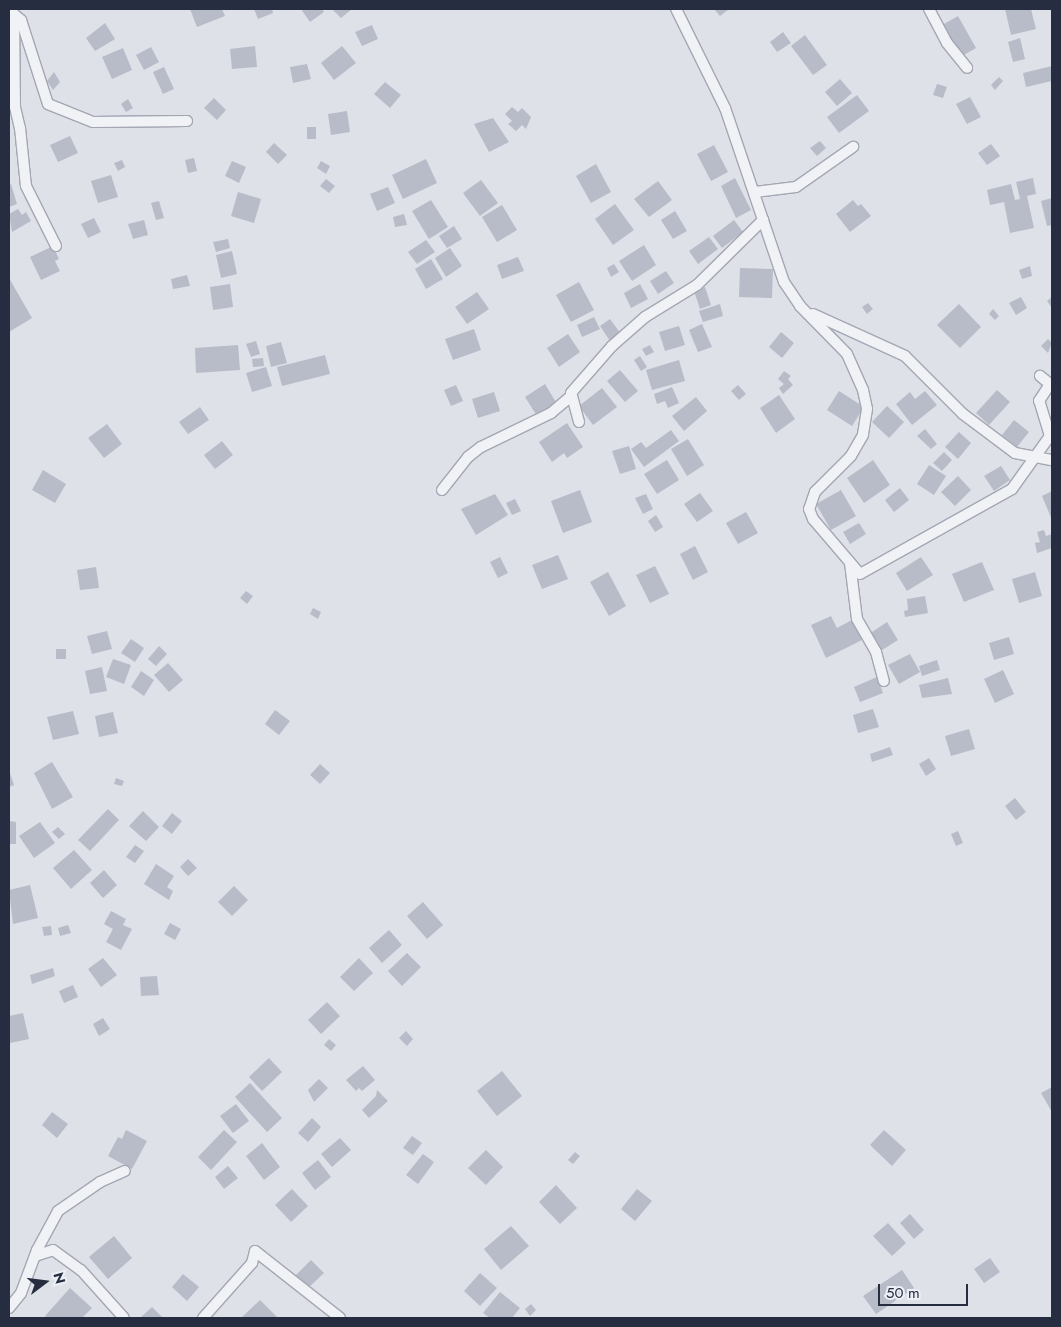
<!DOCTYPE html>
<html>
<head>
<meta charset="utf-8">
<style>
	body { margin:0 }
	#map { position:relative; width:1061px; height:1327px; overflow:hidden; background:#dee1e8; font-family:Jost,sans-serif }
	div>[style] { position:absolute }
	.building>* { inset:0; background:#b8bcc8 }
	.roads { filter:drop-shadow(1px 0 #a3a7b2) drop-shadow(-1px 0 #a3a7b2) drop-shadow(0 1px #a3a7b2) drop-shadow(0 -1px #a3a7b2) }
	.street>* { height:10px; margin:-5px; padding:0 5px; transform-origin:5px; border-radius:5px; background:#f1f2f6 }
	span { translate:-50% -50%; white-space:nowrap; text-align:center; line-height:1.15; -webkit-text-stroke:4.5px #edf0f6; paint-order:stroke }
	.frame { position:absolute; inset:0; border:10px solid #262d40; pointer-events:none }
	.north { position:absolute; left:20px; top:1257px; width:50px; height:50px; -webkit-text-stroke:4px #edf0f6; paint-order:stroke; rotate:75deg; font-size:14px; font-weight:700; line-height:20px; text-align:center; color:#262d40 }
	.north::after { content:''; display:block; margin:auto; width:18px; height:22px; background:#262d40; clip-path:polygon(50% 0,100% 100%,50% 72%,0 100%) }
	.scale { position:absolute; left:878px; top:1284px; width:90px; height:22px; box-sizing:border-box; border:2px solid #262d40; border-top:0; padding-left:6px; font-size:15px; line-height:18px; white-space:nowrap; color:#262d40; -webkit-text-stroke:4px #edf0f6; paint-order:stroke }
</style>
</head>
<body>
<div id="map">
	<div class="building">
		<div style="clip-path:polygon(190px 9px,222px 9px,225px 16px,197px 27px)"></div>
		<div style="clip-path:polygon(254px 9px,272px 9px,273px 13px,258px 19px)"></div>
		<div style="clip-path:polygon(301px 9px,322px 9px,324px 12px,310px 22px)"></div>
		<div style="clip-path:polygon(332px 9px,352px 9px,341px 18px)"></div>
		<div style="clip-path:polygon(714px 9px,729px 9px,720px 16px)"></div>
		<div style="clip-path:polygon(1005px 9px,1031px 9px,1036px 29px,1011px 35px)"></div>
		<div style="clip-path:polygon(958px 16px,976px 48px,955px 60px,937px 28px)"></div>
		<div style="clip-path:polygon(105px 23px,115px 39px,95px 51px,86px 38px)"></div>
		<div style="clip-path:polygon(372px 25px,378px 39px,362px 46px,355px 32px)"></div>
		<div style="clip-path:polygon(783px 32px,791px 43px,777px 52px,770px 42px)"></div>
		<div style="clip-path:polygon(805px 35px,827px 65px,813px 75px,791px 46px)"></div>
		<div style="clip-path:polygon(1020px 38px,1025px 59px,1013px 62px,1008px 42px)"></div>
		<div style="clip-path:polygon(255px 46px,257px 67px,232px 69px,230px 49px)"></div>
		<div style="clip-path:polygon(342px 46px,356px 63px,334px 80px,321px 63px)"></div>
		<div style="clip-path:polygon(151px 47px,159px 62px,144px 70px,136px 55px)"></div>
		<div style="clip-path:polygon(123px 48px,132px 70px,112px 79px,102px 57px)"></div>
		<div style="clip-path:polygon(307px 64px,311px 79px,293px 83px,290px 67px)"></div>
		<div style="clip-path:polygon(1052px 66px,1052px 81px,1026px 87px,1023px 73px)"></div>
		<div style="clip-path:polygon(164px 67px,174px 89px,163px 94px,153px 72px)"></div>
		<div style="clip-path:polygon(54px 72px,60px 82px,53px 90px,47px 81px)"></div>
		<div style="clip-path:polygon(999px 77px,1003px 81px,995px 90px,991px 85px)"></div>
		<div style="clip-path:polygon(840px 79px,852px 93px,837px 106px,825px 92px)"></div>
		<div style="clip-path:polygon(385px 82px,401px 95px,390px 108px,374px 94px)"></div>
		<div style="clip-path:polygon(937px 84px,947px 87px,943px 98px,933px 95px)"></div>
		<div style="clip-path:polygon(857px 95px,869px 111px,839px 133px,827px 117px)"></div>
		<div style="clip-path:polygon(970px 97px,981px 117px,967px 124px,956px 104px)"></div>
		<div style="clip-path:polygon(214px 98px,226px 110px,217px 120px,204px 108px)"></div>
		<div style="clip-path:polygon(128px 99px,133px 108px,126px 112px,121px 104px)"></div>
		<div style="clip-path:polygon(512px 107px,518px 112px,522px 108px,531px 117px,526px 129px,522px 125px,516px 131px,508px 124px,512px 121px,505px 114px)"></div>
		<div style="clip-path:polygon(347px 111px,350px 132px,331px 135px,328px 114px)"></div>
		<div style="clip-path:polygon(493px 118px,509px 142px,489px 152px,474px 124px)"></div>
		<div style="clip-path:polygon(307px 127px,316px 127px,316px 139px,307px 139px)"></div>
		<div style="clip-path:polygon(70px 136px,78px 153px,58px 162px,50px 145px)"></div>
		<div style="clip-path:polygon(820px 141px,826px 148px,817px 156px,810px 148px)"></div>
		<div style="clip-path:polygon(274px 143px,287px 155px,278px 164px,266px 152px)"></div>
		<div style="clip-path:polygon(991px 144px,1000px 156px,987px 165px,978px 153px)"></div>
		<div style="clip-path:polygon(714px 145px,728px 172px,711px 181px,697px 154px)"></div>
		<div style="clip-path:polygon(194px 158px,197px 171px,188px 173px,185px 160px)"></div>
		<div style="clip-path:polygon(426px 159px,437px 183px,403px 199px,392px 175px)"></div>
		<div style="clip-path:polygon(122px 160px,125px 167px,118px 171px,114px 163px)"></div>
		<div style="clip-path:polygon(232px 161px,246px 167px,239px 183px,225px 176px)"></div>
		<div style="clip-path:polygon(321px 161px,330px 166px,326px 174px,317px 168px)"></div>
		<div style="clip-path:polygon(596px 164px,611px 192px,591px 203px,576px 176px)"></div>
		<div style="clip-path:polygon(111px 175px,118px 197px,98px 203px,91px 181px)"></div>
		<div style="clip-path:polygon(735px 178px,751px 210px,736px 218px,721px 186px)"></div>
		<div style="clip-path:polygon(1033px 178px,1036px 194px,1027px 196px,1034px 228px,1010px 233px,1004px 202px,990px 205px,987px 190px,1011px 184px,1015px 200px,1020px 199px,1016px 182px)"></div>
		<div style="clip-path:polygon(326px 179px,335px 186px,329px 193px,320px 186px)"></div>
		<div style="clip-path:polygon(481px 180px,498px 203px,480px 216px,463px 193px)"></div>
		<div style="clip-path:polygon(658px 181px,672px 200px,649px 217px,634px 199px)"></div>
		<div style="clip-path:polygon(11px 184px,17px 204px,9px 207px,9px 185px)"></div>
		<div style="clip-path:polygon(388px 187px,395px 203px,377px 211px,370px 194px)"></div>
		<div style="clip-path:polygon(238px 192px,261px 199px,254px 223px,231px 216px)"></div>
		<div style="clip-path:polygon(1052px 198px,1052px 225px,1047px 226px,1041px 201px)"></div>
		<div style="clip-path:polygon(431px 200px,448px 227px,429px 239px,412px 211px)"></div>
		<div style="clip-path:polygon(853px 200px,858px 206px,861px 204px,871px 216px,850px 232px,836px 214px)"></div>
		<div style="clip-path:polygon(159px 201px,164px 218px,156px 220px,151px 203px)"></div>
		<div style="clip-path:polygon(615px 204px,634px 230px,613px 245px,595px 219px)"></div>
		<div style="clip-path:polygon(502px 205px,517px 230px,497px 242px,482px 217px)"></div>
		<div style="clip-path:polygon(18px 209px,22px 215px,26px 212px,31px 221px,12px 232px,9px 214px)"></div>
		<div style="clip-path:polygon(675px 211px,687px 231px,673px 239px,661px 220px)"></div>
		<div style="clip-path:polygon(404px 214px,407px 225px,395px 227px,393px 217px)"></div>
		<div style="clip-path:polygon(94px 218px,101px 232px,88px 238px,81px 224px)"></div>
		<div style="clip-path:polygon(144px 220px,148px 235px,133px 239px,128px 224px)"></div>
		<div style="clip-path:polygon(734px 220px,743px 232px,722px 248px,713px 236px)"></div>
		<div style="clip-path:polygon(454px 226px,462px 239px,447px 248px,439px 236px)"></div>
		<div style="clip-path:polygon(709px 237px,718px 249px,698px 264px,689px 251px)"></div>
		<div style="clip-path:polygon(228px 239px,230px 248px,216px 252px,213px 242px)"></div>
		<div style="clip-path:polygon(426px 240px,435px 252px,417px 264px,408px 252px)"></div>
		<div style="clip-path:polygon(644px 245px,656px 265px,632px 281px,619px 261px)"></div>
		<div style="clip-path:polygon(53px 246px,59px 259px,55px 261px,60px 271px,41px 280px,30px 257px)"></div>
		<div style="clip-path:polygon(450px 248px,462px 266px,446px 277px,435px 258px)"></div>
		<div style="clip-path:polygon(232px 251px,237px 274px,221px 278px,216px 255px)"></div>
		<div style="clip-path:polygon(518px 257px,524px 271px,502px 279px,497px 265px)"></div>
		<div style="clip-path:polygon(431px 259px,443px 279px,426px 289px,415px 269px)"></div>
		<div style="clip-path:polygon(614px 264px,619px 272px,611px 277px,607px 268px)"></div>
		<div style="clip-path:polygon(1030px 266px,1032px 276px,1022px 279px,1019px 270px)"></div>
		<div style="clip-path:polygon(740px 268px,773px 269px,772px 298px,739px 297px)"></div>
		<div style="clip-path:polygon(666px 271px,674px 283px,658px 294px,650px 281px)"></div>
		<div style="clip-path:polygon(187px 275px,190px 286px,173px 289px,171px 279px)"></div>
		<div style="clip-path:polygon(9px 278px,32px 318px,9px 332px)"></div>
		<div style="clip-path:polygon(579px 282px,594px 310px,571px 322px,556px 295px)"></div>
		<div style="clip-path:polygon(230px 284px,233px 307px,213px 310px,210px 287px)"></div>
		<div style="clip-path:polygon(640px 284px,648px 299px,631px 308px,624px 293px)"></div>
		<div style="clip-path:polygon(705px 287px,711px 305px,700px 309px,694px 291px)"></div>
		<div style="clip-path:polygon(477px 292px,489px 309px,467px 324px,455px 307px)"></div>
		<div style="clip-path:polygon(1021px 297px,1027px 308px,1016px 315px,1009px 303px)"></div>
		<div style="clip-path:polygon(1052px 297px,1052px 308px,1047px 301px)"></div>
		<div style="clip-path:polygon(868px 303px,873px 309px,867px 314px,862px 307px)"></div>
		<div style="clip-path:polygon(720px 304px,723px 316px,703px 322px,699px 311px)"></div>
		<div style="clip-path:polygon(959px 304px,981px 327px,960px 348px,937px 325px)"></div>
		<div style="clip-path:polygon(993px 309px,999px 316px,995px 320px,989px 314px)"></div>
		<div style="clip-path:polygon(594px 317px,600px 329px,582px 337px,577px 325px)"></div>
		<div style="clip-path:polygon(610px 319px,621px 334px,610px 341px,600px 326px)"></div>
		<div style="clip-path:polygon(702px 324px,712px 347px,698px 352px,689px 330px)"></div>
		<div style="clip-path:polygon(679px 326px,685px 345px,665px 351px,659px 332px)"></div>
		<div style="clip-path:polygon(474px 329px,481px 350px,453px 360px,445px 339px)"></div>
		<div style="clip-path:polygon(781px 332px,794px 343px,782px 358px,769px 347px)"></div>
		<div style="clip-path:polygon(568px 334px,580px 352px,559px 367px,547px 348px)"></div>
		<div style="clip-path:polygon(1048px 339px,1052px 343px,1048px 353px,1041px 346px)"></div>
		<div style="clip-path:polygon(256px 341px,260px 354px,251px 357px,246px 344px)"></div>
		<div style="clip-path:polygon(281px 342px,287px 363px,271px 367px,266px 346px)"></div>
		<div style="clip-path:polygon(238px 345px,240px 370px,196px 373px,195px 348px)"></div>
		<div style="clip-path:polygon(650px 345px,654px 352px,646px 356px,642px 349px)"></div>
		<div style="clip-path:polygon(325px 355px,330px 374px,282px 386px,277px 367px)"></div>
		<div style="clip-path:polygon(640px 356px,647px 367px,641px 371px,634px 360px)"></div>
		<div style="clip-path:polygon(263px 358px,264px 366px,253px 367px,252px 359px)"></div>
		<div style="clip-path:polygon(679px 360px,685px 381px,652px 390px,646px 370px)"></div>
		<div style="clip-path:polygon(266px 367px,272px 386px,252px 392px,246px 373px)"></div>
		<div style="clip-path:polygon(620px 370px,638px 391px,625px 402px,607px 381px)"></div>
		<div style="clip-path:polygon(784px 371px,791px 376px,788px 379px,793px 385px,783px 394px,779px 388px,784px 384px,778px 379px)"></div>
		<div style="clip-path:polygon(545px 384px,557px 404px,537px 416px,525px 397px)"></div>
		<div style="clip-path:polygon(456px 385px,463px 401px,451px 406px,444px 390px)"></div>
		<div style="clip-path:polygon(738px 385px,746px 394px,739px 400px,731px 391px)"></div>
		<div style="clip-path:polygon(672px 387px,679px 403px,668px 408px,665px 401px,657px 404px,654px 394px)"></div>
		<div style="clip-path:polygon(602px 388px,617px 407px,593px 425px,579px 406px)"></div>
		<div style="clip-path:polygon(997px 390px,1010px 402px,989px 425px,976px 413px)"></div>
		<div style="clip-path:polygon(839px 391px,864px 407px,852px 426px,827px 410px)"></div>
		<div style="clip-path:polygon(925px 391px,937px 405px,912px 425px,896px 404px,910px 392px,915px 399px)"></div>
		<div style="clip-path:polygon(494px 392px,500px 411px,478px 418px,472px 399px)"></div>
		<div style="clip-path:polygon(779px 395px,795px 419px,776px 433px,760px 408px)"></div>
		<div style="clip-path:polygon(696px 397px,707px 411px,684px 431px,672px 416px)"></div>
		<div style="clip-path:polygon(887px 406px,904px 422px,889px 438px,872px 422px)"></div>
		<div style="clip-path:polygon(200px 407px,209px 420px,188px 434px,179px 422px)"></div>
		<div style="clip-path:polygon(1014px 420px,1029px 432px,1017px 447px,1002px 435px)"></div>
		<div style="clip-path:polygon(567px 423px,583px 447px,567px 458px,564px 453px,552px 462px,539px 442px)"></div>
		<div style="clip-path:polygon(107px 424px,122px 444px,104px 458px,88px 438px)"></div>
		<div style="clip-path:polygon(925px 429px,937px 444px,931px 449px,917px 436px)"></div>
		<div style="clip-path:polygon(671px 430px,679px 441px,644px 467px,631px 449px,641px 442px,646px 448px)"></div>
		<div style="clip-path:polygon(959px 432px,971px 443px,958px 459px,945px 447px)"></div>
		<div style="clip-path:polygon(688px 439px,704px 465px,687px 476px,671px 449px)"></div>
		<div style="clip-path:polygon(222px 441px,233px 455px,215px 469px,204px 455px)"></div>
		<div style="clip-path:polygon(629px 446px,636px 469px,620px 474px,612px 451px)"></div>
		<div style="clip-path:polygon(944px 452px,952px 460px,942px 471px,933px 463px)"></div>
		<div style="clip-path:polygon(667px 460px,679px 480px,657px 494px,644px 474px)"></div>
		<div style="clip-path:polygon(873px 460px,890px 485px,864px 503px,847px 478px)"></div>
		<div style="clip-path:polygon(929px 465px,946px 476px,934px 495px,917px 484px)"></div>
		<div style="clip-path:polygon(1001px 466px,1010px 480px,994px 491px,984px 476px)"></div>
		<div style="clip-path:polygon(43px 470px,66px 484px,55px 503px,32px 490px)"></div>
		<div style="clip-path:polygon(958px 476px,971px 490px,955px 506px,941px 492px)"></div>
		<div style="clip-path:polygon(900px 488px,909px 500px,894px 512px,885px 500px)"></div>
		<div style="clip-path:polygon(580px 490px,592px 522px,563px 533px,551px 501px)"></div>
		<div style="clip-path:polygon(841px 490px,856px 516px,831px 530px,816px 504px)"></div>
		<div style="clip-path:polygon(1052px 491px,1052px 520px,1042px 496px)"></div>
		<div style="clip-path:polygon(700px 493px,713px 511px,697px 522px,684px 504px)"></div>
		<div style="clip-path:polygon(495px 494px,508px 515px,476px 535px,461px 509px)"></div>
		<div style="clip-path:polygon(646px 494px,653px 509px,643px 514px,635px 498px)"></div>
		<div style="clip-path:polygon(515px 499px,521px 511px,512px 515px,506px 503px)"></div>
		<div style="clip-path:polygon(746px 512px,758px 533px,738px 544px,726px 523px)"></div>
		<div style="clip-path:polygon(656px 515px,663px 527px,655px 532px,648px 521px)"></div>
		<div style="clip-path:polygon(859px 523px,866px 534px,850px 544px,843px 532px)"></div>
		<div style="clip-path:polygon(1044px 530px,1046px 536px,1052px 534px,1052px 548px,1037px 553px,1035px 543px,1040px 542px,1037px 532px)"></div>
		<div style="clip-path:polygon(695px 546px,708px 572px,693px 580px,680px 554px)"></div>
		<div style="clip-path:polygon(558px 555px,568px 579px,542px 589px,532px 565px)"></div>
		<div style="clip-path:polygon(500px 557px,508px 573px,498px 578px,490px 562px)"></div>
		<div style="clip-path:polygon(921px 557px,933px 575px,907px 591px,896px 573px)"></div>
		<div style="clip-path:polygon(982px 562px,994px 590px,964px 602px,952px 574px)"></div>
		<div style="clip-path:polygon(655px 566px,669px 594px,650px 603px,636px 575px)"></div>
		<div style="clip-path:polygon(96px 567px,99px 588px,80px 590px,77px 570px)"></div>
		<div style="clip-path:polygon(608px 572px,626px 606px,609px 616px,590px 582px)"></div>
		<div style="clip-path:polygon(1035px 572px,1042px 596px,1019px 603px,1012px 579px)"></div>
		<div style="clip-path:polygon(246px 591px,253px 596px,247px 604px,240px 598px)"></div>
		<div style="clip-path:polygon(925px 596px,928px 613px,905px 617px,904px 611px,908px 610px,907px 599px)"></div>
		<div style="clip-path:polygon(313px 608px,321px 612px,318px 619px,310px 614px)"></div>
		<div style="clip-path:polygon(831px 616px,837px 628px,852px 620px,862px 640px,826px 658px,811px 625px)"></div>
		<div style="clip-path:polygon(887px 622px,898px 640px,879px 652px,869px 634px)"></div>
		<div style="clip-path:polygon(107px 631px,112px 649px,92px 654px,87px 636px)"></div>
		<div style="clip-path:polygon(1009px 637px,1014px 654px,994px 660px,989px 643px)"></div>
		<div style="clip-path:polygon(131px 639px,144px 648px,135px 662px,121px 653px)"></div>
		<div style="clip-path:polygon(159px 646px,167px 654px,156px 666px,148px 659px)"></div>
		<div style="clip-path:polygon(56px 649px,66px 649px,66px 659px,56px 659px)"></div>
		<div style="clip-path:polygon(910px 654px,920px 672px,899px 684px,888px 665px)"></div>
		<div style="clip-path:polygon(113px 659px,131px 665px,124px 684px,106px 677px)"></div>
		<div style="clip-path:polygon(937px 660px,940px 670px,922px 676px,919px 666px)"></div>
		<div style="clip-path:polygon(168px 663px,183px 680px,169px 692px,154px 675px)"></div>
		<div style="clip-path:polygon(102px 667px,107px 691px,90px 694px,85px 671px)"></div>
		<div style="clip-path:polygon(1003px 670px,1014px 694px,995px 703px,984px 679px)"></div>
		<div style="clip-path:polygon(141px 671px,154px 680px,144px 696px,131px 687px)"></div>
		<div style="clip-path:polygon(877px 677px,883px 693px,860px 702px,854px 687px)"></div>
		<div style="clip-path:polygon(948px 678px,952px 694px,922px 698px,919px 685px)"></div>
		<div style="clip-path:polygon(873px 709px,879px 727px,858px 733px,853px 715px)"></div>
		<div style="clip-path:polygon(275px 710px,290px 721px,279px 735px,265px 724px)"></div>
		<div style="clip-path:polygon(73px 711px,79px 734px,53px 740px,47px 717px)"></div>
		<div style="clip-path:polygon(113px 712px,118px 733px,99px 737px,95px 716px)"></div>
		<div style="clip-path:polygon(969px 729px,975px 749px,951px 756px,945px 736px)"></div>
		<div style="clip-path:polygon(890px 747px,893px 755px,872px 762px,870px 754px)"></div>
		<div style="clip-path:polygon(929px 758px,936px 769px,926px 776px,919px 764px)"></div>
		<div style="clip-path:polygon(52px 762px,73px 797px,52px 809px,34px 773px)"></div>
		<div style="clip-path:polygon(320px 764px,330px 773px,320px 784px,310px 775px)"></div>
		<div style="clip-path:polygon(9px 770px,14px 785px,9px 787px)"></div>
		<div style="clip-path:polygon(116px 778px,124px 781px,122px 786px,114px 784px)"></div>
		<div style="clip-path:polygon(1015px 798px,1026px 812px,1016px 820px,1005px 806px)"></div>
		<div style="clip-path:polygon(108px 809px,119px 820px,90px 851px,78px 840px)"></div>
		<div style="clip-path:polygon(143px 811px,159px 827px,146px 841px,129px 826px)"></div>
		<div style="clip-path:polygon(172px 813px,182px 821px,172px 834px,162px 826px)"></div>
		<div style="clip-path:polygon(9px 821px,16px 822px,16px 844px,9px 844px)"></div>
		<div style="clip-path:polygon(40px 822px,55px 843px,34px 858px,19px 836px)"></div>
		<div style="clip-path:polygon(58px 827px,65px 834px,59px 839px,52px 832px)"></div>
		<div style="clip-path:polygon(958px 831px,963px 843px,956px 846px,951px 834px)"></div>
		<div style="clip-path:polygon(135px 845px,144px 851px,135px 863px,126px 857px)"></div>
		<div style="clip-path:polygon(74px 850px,92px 870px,71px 889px,53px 868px)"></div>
		<div style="clip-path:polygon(188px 859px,197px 868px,188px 876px,180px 867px)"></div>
		<div style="clip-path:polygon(156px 864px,174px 876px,167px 887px,173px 891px,169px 900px,144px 884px)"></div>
		<div style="clip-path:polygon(104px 870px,117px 885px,103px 898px,90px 883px)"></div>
		<div style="clip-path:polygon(30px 885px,38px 918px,13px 924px,9px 890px)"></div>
		<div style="clip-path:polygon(234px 886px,248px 900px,232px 916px,218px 902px)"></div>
		<div style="clip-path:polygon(423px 902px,443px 925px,427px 939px,407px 916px)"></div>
		<div style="clip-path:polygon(111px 911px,126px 919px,123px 925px,132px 929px,121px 950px,106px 942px,113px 929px,104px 924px)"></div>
		<div style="clip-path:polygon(170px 923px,181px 929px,175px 940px,164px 934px)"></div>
		<div style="clip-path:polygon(68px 925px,71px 933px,60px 936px,58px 928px)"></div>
		<div style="clip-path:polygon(51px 926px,52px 935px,44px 936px,42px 927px)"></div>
		<div style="clip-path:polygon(389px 930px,402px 945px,382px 963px,369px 948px)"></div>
		<div style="clip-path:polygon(407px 953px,421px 967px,402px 986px,388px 971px)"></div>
		<div style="clip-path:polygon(103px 958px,117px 975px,101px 987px,88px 969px)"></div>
		<div style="clip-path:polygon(359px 958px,373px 973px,354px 991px,340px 977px)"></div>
		<div style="clip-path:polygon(53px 968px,55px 976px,32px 984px,30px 975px)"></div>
		<div style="clip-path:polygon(157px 976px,159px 995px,141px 996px,140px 977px)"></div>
		<div style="clip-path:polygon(73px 985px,78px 997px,64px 1003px,59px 991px)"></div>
		<div style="clip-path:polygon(327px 1002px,340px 1016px,321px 1034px,308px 1020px)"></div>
		<div style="clip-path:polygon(23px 1013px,29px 1039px,10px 1043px,9px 1016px)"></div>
		<div style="clip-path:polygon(103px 1018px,110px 1029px,99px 1036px,93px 1024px)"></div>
		<div style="clip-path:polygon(406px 1031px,413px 1039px,407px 1046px,399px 1038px)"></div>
		<div style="clip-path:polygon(329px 1039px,336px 1045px,331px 1051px,324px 1045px)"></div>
		<div style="clip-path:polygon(269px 1058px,282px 1072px,262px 1091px,249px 1077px)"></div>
		<div style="clip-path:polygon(363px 1066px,375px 1080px,362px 1091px,359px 1088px,356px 1091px,346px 1080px)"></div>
		<div style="clip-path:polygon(502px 1071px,522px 1096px,497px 1116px,477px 1091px)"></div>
		<div style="clip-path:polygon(319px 1079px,328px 1088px,314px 1102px,308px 1090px)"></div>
		<div style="clip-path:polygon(250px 1083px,282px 1118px,267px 1132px,235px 1097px)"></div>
		<div style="clip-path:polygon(1052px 1087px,1052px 1112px,1041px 1093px)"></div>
		<div style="clip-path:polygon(377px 1090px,388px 1101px,369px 1118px,362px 1110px,376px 1096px)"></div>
		<div style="clip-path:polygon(236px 1104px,249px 1121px,233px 1133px,220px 1116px)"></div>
		<div style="clip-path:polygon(52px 1112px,68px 1124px,57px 1138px,42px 1125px)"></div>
		<div style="clip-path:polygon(312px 1118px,321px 1127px,308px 1142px,298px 1133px)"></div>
		<div style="clip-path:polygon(126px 1130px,147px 1141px,132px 1169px,108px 1156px,118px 1137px,122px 1139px)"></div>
		<div style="clip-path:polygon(224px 1130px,237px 1142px,211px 1170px,198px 1157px)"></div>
		<div style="clip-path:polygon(884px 1130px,906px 1150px,892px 1166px,870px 1145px)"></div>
		<div style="clip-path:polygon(412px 1136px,422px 1143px,413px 1155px,403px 1148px)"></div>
		<div style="clip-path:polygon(340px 1138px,351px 1150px,332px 1167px,321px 1154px)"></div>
		<div style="clip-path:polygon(262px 1143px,280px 1167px,264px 1180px,246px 1156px)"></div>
		<div style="clip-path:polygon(486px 1150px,503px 1167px,486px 1185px,468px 1168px)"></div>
		<div style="clip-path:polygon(575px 1152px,580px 1156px,573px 1164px,568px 1160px)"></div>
		<div style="clip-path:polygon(423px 1154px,434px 1162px,418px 1184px,406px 1175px)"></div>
		<div style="clip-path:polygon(318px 1160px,331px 1177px,315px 1190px,302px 1173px)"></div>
		<div style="clip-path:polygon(228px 1166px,238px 1178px,224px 1189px,215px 1177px)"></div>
		<div style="clip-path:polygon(556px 1185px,577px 1208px,560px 1224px,539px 1202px)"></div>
		<div style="clip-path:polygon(292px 1189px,308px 1206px,291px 1222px,275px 1205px)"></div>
		<div style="clip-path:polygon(637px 1189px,652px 1201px,635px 1221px,621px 1209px)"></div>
		<div style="clip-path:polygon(910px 1214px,924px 1230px,914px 1239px,900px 1223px)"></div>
		<div style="clip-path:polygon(888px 1223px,906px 1243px,892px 1256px,873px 1236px)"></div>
		<div style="clip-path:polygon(511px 1226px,529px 1246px,501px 1270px,484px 1249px)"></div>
		<div style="clip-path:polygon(114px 1236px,132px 1258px,108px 1279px,89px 1257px)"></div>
		<div style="clip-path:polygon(990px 1258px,1000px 1272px,984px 1283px,974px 1269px)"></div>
		<div style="clip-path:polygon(311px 1260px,324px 1273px,307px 1289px,295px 1276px)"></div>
		<div style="clip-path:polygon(902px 1270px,914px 1288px,876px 1314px,863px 1296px)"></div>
		<div style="clip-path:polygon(480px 1273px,497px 1288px,480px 1306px,464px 1291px)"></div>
		<div style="clip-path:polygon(183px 1274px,199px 1287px,187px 1301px,172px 1287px)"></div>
		<div style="clip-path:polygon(70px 1288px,92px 1308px,82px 1318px,47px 1318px,45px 1316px)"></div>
		<div style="clip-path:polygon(500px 1292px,520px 1308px,512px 1318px,490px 1318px,483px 1313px)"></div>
		<div style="clip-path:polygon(260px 1300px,278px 1318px,241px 1318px)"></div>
		<div style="clip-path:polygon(531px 1304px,536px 1310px,530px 1316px,525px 1309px)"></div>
		<div style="clip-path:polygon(152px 1307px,163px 1318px,140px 1318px)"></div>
	</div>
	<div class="roads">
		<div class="street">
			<div style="left:929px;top:9px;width:38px;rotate:62deg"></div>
			<div style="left:947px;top:43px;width:32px;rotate:51deg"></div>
			<div style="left:9px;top:10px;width:16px;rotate:40deg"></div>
			<div style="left:21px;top:20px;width:88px;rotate:72.2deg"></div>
			<div style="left:48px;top:104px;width:48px;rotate:21.8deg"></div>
			<div style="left:93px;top:122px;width:94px;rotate:-0.6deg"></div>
			<div style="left:14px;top:14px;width:93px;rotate:89.4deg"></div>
			<div style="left:15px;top:107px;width:22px;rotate:77deg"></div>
			<div style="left:20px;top:128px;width:58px;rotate:84.1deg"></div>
			<div style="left:26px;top:186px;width:67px;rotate:63.4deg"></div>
			<div style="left:755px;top:192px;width:41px;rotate:-7deg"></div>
			<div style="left:796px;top:187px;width:70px;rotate:-35.1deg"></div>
			<div style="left:763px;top:220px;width:65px;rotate:71.3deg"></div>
			<div style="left:784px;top:282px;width:29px;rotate:56deg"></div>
			<div style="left:800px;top:306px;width:67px;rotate:45.6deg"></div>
			<div style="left:847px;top:354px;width:39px;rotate:66deg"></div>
			<div style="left:863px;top:390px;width:19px;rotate:78deg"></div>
			<div style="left:867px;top:409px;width:26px;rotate:99deg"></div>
			<div style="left:863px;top:435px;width:24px;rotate:120deg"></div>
			<div style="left:851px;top:456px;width:51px;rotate:135deg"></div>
			<div style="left:815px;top:492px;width:18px;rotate:109deg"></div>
			<div style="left:809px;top:509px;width:11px;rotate:68deg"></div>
			<div style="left:813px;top:519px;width:72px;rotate:49.5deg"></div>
			<div style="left:860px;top:574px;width:174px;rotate:-29.2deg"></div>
			<div style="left:1012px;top:489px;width:65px;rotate:-54.4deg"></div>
			<div style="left:1050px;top:436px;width:37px;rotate:-107deg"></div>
			<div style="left:1039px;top:401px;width:20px;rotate:-57deg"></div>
			<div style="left:1050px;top:384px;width:13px;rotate:-141deg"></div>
			<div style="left:813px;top:314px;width:101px;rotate:24.5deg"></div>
			<div style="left:905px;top:356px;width:82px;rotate:45deg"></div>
			<div style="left:963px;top:414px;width:65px;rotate:36.9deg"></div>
			<div style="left:1015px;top:453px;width:38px;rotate:11deg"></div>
			<div style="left:579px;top:422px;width:30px;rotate:-105deg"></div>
			<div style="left:571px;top:393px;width:62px;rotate:-48.9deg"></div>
			<div style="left:612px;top:346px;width:44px;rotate:-41.3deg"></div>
			<div style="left:645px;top:317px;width:61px;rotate:-31.6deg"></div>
			<div style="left:697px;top:285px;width:93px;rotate:-44.6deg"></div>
			<div style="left:763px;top:220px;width:118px;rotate:-108.7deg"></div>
			<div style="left:725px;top:108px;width:110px;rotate:-116.3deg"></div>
			<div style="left:442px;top:490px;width:42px;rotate:-51.8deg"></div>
			<div style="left:468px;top:457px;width:16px;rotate:-38deg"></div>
			<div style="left:481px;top:447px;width:78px;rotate:-25.9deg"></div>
			<div style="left:551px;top:413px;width:25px;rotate:-40deg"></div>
			<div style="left:850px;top:563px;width:56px;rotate:82.9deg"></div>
			<div style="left:857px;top:619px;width:38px;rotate:60deg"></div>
			<div style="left:876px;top:652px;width:30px;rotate:75deg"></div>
			<div style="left:35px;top:1256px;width:19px;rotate:-18deg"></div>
			<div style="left:53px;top:1250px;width:34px;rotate:36deg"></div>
			<div style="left:81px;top:1270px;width:64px;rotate:48.1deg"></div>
			<div style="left:9px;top:1308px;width:19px;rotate:-51deg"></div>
			<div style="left:21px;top:1293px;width:46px;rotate:-69.6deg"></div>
			<div style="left:37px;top:1250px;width:44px;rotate:-61.7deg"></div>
			<div style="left:58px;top:1211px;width:51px;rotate:-34.6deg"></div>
			<div style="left:100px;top:1182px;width:27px;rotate:-24deg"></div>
			<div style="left:203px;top:1318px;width:74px;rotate:-48.3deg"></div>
			<div style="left:252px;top:1263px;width:12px;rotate:-76deg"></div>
			<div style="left:255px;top:1251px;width:108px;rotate:38.2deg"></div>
		</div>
	</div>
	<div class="frame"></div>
	<div class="north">N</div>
	<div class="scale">50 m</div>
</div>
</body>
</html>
